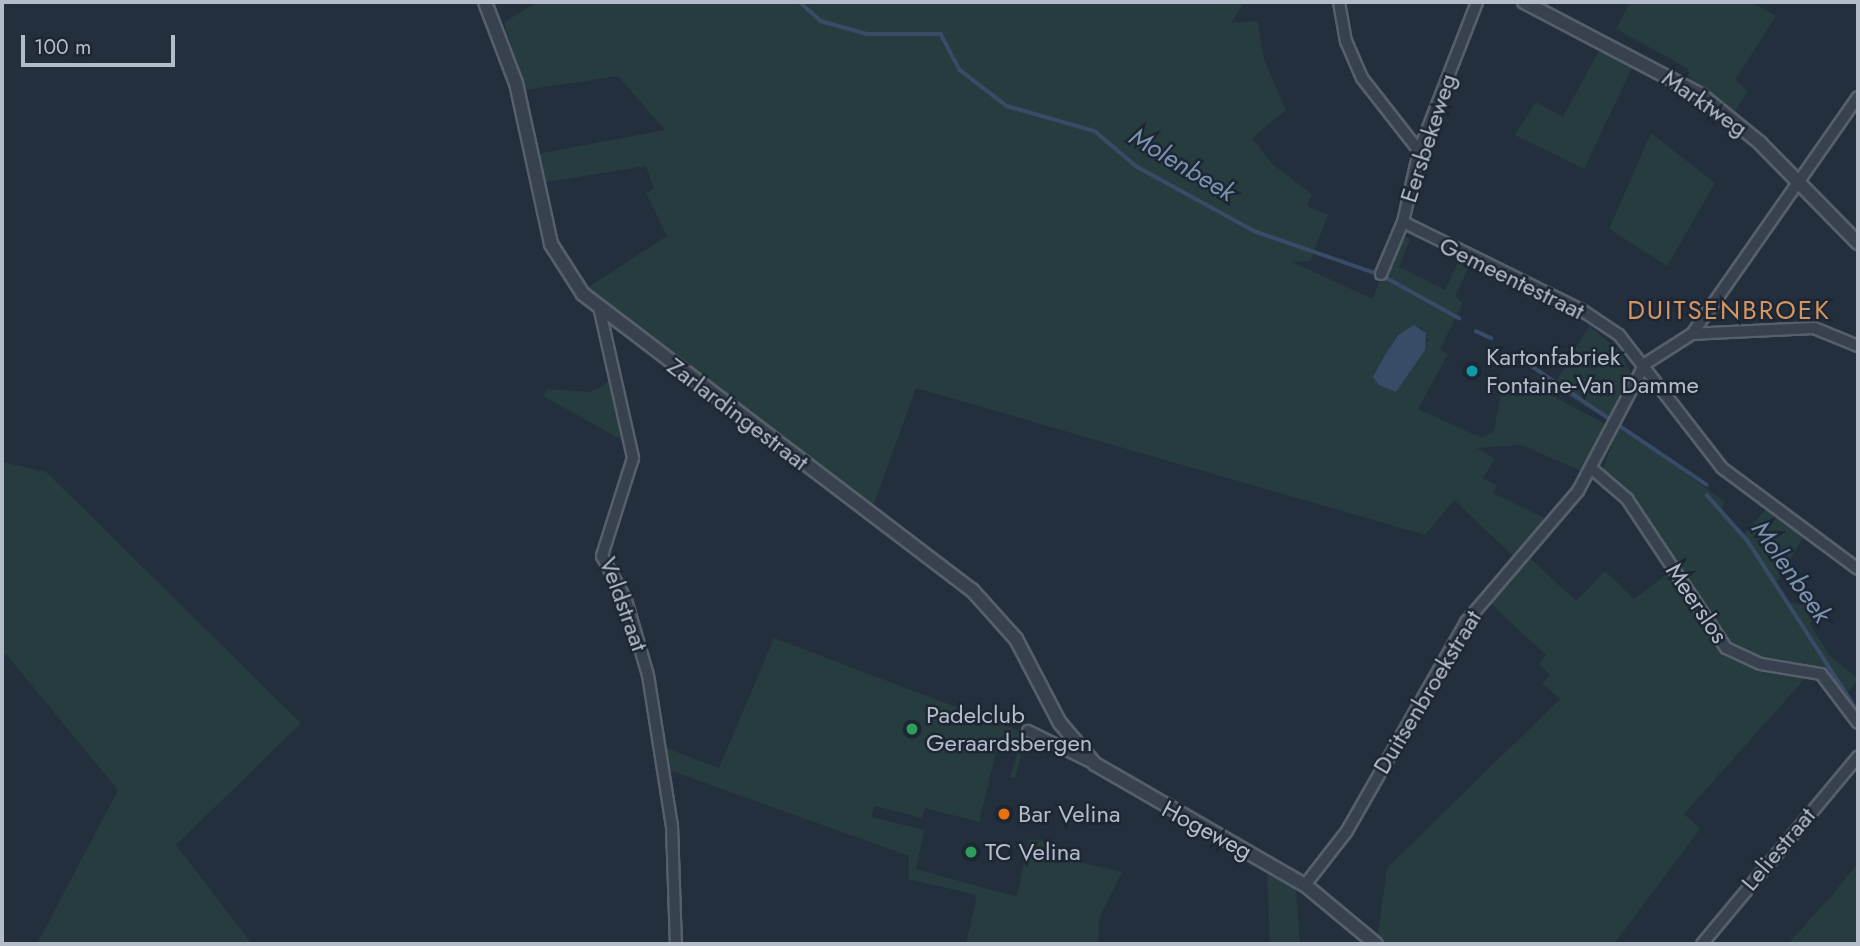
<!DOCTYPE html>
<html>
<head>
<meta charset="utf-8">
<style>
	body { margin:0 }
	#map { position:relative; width:1860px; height:946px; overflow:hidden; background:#242f3e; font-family:Jost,sans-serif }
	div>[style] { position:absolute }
	.green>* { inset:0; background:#263c3f }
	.water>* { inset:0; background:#394c67 }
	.stream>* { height:3.5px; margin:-1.75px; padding:0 1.75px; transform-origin:1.75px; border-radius:1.75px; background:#394c67 }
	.roads { filter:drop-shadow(2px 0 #565f6c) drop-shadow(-2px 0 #565f6c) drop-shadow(0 2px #565f6c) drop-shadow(0 -2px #565f6c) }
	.minor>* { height:10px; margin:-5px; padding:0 5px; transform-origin:5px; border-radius:5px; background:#38414e }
	.tertiary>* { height:12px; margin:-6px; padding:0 6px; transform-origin:6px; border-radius:6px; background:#38414e }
	.dots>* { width:19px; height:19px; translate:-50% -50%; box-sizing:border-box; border:4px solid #1d2633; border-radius:50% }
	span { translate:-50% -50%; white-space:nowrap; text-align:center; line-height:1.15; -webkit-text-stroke:5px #1d2633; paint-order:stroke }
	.street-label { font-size:24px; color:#b4bcc9 }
	.poi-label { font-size:24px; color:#b4bcc9 }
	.left { translate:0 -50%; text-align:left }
	.water-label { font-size:26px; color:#7c92b1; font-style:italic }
	.neighbourhood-label { font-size:26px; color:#d59563; letter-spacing:2px }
	.frame { position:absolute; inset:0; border:4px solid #b4bcc9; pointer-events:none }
	.scale { position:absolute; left:21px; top:35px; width:154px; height:32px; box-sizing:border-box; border:4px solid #b4bcc9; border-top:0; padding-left:9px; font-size:21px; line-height:24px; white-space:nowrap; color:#b4bcc9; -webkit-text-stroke:5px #1d2633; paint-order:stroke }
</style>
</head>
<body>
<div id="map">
	<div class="green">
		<div style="clip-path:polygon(evenodd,538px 2px,1244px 2px,1231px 23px,1258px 21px,1264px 60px,1286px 110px,1252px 138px,1272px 164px,1312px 194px,1307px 206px,1328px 215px,1310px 261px,1292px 262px,1373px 299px,1396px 233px,1410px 239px,1399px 267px,1445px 290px,1458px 262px,1468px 269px,1455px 296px,1463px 303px,1440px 349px,1448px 354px,1418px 409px,1482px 438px,1494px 431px,1501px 392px,1527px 382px,1607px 425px,1584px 472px,1521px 445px,1477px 448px,1495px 459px,1483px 478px,1497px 486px,1493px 493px,1551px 521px,1514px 557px,1454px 500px,1425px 535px,916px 388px,872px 509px,587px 288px,667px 236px,646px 193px,654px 189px,646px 166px,542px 183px,537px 154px,665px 130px,618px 76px,525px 90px,504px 22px,538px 2px,1421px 327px,1428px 340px,1396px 392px,1382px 362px,1397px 335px,1421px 327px)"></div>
		<div style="clip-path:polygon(1630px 2px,1750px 2px,1776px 16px,1735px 80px,1748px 91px,1735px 111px,1686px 75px,1689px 69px,1616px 29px)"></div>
		<div style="clip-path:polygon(1600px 49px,1633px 66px,1584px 169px,1515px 135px,1536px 102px,1563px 117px)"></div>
		<div style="clip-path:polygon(1651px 133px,1715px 183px,1667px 266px,1609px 229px)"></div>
		<div style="clip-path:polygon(1589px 326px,1621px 352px,1631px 375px,1610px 421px,1523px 369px,1554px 385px)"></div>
		<div style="clip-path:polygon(613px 371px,629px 444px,543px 396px,547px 389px,590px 392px,606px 384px)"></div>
		<div style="clip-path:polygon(1619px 425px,1725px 502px,1721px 509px,1743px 535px,1766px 509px,1805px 534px,1776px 583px,1789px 602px,1817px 608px,1810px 624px,1829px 655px,1858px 679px,1847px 694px,1819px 668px,1751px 658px,1730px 641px,1632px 498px,1603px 469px)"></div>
		<div style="clip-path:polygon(2px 462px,46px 472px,301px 723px,176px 845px,252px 944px,37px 944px,118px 790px,6px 654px,2px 657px)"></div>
		<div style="clip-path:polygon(1530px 558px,1576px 601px,1605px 571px,1634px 599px,1671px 571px,1735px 659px,1808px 675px,1684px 814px,1700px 829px,1614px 944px,1386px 944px,1378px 935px,1387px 868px,1560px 699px,1542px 683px,1550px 675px,1539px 664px,1546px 655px,1490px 603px)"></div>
		<div style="clip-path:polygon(774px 638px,1027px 734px,1015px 778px,1010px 777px,1019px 746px,999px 740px,979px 822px,925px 808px,922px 818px,875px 806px,871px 817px,924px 830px,916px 869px,1017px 897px,1029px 839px,1043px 841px,1047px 855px,1122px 872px,1099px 919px,1098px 944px,966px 944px,977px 895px,908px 879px,909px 856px,669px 770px,666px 748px,719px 768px)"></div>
		<div style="clip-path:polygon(1858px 863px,1858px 944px,1788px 944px,1832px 895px)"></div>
		<div style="clip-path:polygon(1267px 872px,1296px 889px,1300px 944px,1270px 944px)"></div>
	</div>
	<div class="water">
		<div style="clip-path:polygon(1414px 325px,1426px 333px,1425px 350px,1396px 392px,1379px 385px,1373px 377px,1385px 355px,1398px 335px)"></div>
	</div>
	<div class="stream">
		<div style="left:800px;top:2px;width:28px;rotate:42deg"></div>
		<div style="left:821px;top:21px;width:48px;rotate:15.8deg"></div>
		<div style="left:867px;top:34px;width:74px"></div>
		<div style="left:941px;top:34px;width:41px;rotate:62.2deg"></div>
		<div style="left:960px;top:70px;width:59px;rotate:37.5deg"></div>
		<div style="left:1007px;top:106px;width:91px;rotate:15.9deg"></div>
		<div style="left:1095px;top:131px;width:54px;rotate:40.5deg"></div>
		<div style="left:1136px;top:166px;width:135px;rotate:28.8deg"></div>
		<div style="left:1254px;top:231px;width:128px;rotate:19.1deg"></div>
		<div style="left:1385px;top:277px;width:85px;rotate:29deg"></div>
		<div style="left:1476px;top:331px;width:17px;rotate:25deg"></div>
		<div style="left:1527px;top:363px;width:217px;rotate:34.1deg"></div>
		<div style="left:1707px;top:495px;width:62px;rotate:48.3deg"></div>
		<div style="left:1748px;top:541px;width:203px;rotate:57.2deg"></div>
	</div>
	<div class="roads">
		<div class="minor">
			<div style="left:1339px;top:2px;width:40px;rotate:80deg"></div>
			<div style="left:1346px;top:41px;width:40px;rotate:66.6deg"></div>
			<div style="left:1362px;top:78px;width:93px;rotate:52deg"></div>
			<div style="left:1403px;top:222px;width:201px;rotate:26.3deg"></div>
			<div style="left:1583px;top:311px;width:43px;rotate:33.7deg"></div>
			<div style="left:1619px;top:335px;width:168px;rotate:52.2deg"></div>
			<div style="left:1722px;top:468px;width:169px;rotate:36.6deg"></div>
			<div style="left:1381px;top:274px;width:56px;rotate:-67.1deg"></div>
			<div style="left:1403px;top:222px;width:73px;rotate:-77.3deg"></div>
			<div style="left:1419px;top:151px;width:160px;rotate:-68.7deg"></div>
			<div style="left:600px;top:311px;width:151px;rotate:77.3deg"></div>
			<div style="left:633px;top:458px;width:103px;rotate:107.6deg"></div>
			<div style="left:602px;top:556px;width:50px;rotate:61.4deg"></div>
			<div style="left:626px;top:600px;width:78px;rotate:73.7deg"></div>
			<div style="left:648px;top:675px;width:153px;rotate:81deg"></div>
			<div style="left:672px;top:826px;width:118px;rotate:88.1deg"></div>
			<div style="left:1692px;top:334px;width:289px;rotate:-55deg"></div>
			<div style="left:1645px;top:364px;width:56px;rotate:-32.6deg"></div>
			<div style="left:1692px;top:334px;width:18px;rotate:-3deg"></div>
			<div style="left:1710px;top:333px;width:104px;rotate:-2.8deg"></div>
			<div style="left:1814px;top:328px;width:48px;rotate:22.2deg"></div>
			<div style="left:1591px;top:468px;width:48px;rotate:40.7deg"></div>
			<div style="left:1627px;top:499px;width:179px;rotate:56.4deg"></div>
			<div style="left:1726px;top:648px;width:38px;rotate:25deg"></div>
			<div style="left:1761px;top:664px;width:61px;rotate:9.5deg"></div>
			<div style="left:1821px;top:674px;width:61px;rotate:52.9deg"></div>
			<div style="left:1028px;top:731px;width:70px;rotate:26.2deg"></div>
			<div style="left:1305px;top:885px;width:68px;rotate:-52.1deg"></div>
			<div style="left:1347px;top:831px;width:241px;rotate:-60.3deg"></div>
			<div style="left:1466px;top:622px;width:172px;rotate:-49.5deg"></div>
			<div style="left:1578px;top:491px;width:144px;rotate:-62.2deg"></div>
			<div style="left:1702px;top:944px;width:244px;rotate:-50.2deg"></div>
		</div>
		<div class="tertiary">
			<div style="left:485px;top:2px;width:87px;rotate:69.1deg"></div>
			<div style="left:516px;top:83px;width:165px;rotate:77.7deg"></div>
			<div style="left:551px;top:244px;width:59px;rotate:57.4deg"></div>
			<div style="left:583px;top:294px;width:489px;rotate:37.3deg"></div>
			<div style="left:972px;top:590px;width:66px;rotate:48.1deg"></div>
			<div style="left:1016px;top:639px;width:95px;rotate:62.4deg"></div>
			<div style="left:1060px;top:723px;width:54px;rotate:49.5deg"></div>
			<div style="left:1095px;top:764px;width:242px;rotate:30deg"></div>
			<div style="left:1305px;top:885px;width:92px;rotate:39.7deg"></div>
			<div style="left:1524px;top:2px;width:200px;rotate:27.7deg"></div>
			<div style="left:1701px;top:95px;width:76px;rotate:39.1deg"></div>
			<div style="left:1760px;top:143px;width:140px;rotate:45.6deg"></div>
		</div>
	</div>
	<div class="dots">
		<div style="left:1472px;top:371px;background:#0f9aa8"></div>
		<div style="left:912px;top:729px;background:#2e9e5b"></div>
		<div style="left:1004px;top:814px;background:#e8710a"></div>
		<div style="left:971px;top:852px;background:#2e9e5b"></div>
	</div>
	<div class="street-label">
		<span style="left:1705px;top:103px;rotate:35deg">Marktweg</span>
		<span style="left:1428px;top:138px;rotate:-72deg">Eersbekeweg</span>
		<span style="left:1512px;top:278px;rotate:26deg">Gemeentestraat</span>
		<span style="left:738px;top:414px;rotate:37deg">Zarlardingestraat</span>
		<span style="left:1697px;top:603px;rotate:56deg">Meerslos</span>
		<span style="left:624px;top:604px;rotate:70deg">Veldstraat</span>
		<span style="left:1427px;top:692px;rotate:-59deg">Duitsenbroekstraat</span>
		<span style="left:1207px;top:830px;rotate:28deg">Hogeweg</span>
		<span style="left:1778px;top:849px;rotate:-50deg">Leliestraat</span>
	</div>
	<div class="poi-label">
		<span class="left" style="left:1486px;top:371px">Kartonfabriek<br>Fontaine-Van Damme</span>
		<span class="left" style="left:926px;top:729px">Padelclub<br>Geraardsbergen</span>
		<span class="left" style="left:1018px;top:814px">Bar Velina</span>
		<span class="left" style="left:985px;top:852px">TC Velina</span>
	</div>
	<div class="water-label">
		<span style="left:1182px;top:165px;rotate:31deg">Molenbeek</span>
		<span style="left:1791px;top:572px;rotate:55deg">Molenbeek</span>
	</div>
	<div class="neighbourhood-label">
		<span style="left:1729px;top:311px">DUITSENBROEK</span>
	</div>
	<div class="frame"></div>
	<div class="scale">100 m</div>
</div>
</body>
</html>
